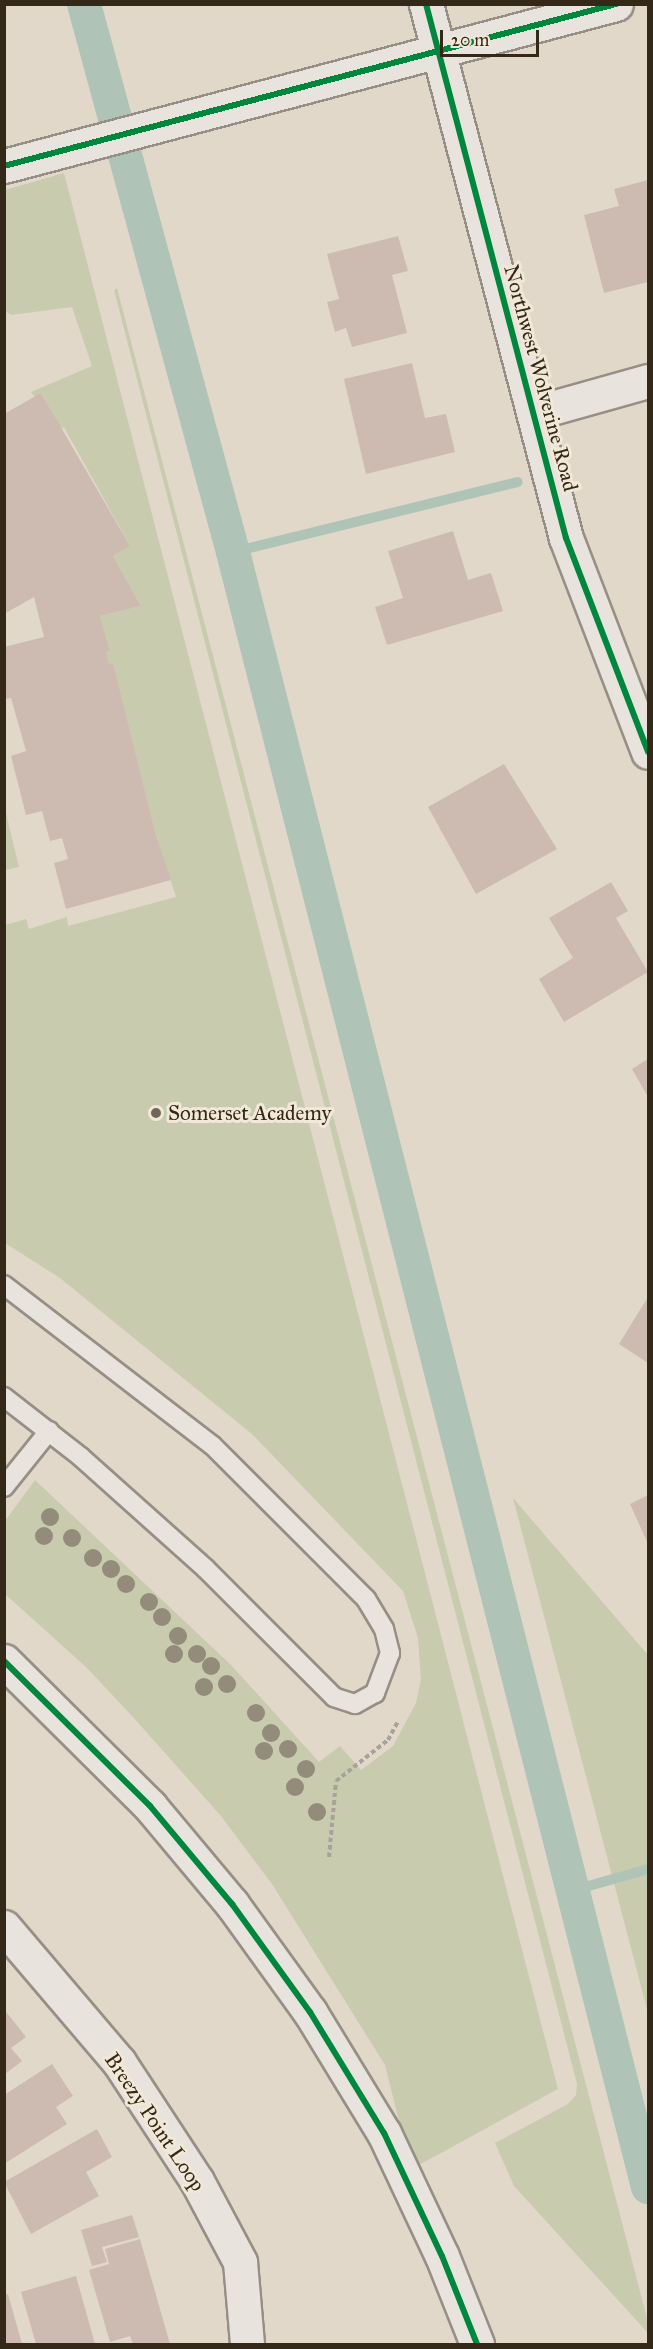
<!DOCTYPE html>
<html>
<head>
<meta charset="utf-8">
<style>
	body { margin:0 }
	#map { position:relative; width:653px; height:2349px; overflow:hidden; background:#e1d8ca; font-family:"IM FELL Great Primer",serif }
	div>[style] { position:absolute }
	.green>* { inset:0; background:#c8cbad }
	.stream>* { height:10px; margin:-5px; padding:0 5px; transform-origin:5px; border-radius:5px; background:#afc4b6 }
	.canal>* { height:34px; margin:-17px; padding:0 17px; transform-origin:17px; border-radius:17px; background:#afc4b6 }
	.building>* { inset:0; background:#cdbbb1 }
	.path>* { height:4px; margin-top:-2px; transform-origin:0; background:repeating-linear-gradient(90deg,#a7a29b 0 4.5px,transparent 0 7.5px) }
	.roads { filter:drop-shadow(2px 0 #968f85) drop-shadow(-2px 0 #968f85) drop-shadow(0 2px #968f85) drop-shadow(0 -2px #968f85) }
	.lane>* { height:18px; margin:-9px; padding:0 9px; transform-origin:9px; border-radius:9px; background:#e8e3dc }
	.street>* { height:33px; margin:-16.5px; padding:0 16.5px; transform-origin:16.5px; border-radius:16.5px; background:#e8e3dc }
	.secondary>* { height:33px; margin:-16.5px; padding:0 16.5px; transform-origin:16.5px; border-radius:16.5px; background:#e8e3dc }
	.cycleway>* { height:6px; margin:-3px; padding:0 3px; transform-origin:3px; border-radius:3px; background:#00873e }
	.trees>* { width:18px; height:18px; margin:-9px; border-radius:50%; background:#938c7a }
	.dots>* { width:16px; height:16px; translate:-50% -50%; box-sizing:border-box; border:3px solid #f1e8d7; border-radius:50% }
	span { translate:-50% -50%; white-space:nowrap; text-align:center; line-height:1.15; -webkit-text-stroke:6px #f1e8d7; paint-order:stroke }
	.street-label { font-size:21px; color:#342819 }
	.poi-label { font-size:21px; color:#342819 }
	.left { translate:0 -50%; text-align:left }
	.frame { position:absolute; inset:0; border:6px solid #342819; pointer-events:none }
	.scale { position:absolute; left:440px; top:30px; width:99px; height:27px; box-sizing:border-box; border:3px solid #342819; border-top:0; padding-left:8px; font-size:18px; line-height:21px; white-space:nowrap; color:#342819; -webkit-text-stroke:4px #f1e8d7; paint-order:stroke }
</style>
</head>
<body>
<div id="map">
	<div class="green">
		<div style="clip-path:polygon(64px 173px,558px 2089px,419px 2165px,403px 2137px,385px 2065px,272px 1884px,221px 1816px,133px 1717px,86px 1667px,5px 1594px,5px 1521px,35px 1480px,231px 1665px,319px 1762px,340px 1746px,361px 1770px,393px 1746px,416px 1703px,421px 1679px,418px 1638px,403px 1591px,252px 1434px,60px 1278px,5px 1243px,5px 925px,26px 919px,29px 929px,67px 917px,68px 926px,176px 897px,156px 835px,113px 664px,109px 664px,106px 652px,110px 651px,100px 616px,141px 606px,113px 556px,130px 546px,64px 427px,61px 429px,42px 394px,35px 397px,31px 392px,92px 366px,72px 307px,11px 315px,5px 311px,5px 190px)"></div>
		<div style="clip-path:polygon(117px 288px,648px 2322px,648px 2333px,514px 2186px,495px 2143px,568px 2104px,576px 2095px,577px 2084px,114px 290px)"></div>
		<div style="clip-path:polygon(5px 809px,19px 867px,5px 870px,4px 870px)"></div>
		<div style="clip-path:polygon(513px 1498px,648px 1655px,648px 2013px)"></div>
	</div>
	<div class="stream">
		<div style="left:233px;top:552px;width:293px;rotate:-13.8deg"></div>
		<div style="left:571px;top:1891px;width:80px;rotate:-15.9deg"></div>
	</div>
	<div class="canal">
		<div style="left:84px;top:4px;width:568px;rotate:74.79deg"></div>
		<div style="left:233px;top:552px;width:1687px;rotate:75.76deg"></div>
	</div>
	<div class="building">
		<div style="clip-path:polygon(648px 180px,648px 282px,604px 293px,584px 215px,619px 206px,614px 189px)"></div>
		<div style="clip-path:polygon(398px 236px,408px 271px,392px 275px,407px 333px,352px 347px,346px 328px,335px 332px,327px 302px,339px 299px,327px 254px)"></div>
		<div style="clip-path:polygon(412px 363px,425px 418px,446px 414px,455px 452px,366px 474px,344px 379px)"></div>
		<div style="clip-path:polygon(41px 393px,130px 546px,113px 556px,141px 606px,100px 616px,110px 651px,106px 652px,109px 664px,113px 663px,156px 835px,171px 880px,66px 909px,54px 863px,68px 859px,62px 838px,50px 841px,42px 811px,26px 815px,11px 756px,26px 751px,11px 698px,4px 699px,4px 647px,44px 637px,34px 597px,4px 614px,4px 414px)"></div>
		<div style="clip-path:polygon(453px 531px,468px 580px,491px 573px,503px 611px,387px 645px,375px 607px,403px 598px,388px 551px)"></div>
		<div style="clip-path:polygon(504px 764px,557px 849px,476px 894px,428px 807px)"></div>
		<div style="clip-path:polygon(611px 882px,628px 911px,616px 918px,648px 972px,564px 1022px,539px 979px,573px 958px,549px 918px)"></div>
		<div style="clip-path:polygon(648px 1059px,648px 1097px,632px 1069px)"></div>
		<div style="clip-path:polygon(648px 1297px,648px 1363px,619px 1344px)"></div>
		<div style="clip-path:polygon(648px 1495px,648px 1544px,630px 1504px)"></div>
		<div style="clip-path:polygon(4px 2009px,26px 2037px,11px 2048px,22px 2061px,4px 2075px)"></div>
		<div style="clip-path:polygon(52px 2064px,73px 2096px,56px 2107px,67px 2124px,4px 2164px,4px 2095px)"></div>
		<div style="clip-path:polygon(97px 2129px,112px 2157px,86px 2172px,99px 2196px,31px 2234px,4px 2182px)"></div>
		<div style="clip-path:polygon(132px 2215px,139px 2237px,102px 2247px,107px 2262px,92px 2266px,81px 2230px)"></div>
		<div style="clip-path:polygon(140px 2239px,170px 2344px,133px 2344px,130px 2336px,110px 2342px,89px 2270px,109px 2264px,105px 2249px)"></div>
		<div style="clip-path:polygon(76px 2276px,95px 2344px,36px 2344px,21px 2292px)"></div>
		<div style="clip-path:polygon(8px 2294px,22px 2344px,4px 2344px,4px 2295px)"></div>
	</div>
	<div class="path">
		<div style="left:329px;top:1857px;width:76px;rotate:-84.7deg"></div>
		<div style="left:336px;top:1781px;width:66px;rotate:-38.3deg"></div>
		<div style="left:388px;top:1740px;width:21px;rotate:-62deg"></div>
	</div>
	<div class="roads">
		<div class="lane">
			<div style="left:4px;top:1285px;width:262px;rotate:37.6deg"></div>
			<div style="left:212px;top:1445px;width:218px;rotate:45deg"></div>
			<div style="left:366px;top:1599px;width:35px;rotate:59deg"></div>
			<div style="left:384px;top:1629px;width:25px;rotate:76deg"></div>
			<div style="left:390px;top:1653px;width:43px;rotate:110.6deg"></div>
			<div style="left:375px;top:1693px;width:23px;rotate:151deg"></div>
			<div style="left:355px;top:1704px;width:22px;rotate:-162deg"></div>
			<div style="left:334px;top:1697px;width:182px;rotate:-135deg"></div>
			<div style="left:205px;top:1568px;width:166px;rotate:-138.2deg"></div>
			<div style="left:81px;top:1457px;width:98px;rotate:-142.1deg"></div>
			<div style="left:4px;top:1487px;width:72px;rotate:-51.2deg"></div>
		</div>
		<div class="street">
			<div style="left:426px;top:4px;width:552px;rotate:75.31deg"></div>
			<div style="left:566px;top:538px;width:229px;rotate:69deg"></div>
			<div style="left:534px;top:413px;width:118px;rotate:-15.7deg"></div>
			<div style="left:4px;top:1927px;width:177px;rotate:49.6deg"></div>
			<div style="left:119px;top:2062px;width:142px;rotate:56.8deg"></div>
			<div style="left:197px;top:2181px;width:92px;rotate:62deg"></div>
			<div style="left:240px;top:2262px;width:82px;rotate:85.1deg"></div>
		</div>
		<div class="secondary">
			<div style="left:4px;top:166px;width:633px;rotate:-14.83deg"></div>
			<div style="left:4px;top:1661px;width:206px;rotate:44.8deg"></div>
			<div style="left:150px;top:1806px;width:128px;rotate:50.1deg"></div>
			<div style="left:232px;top:1904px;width:133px;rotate:54.2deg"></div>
			<div style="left:310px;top:2012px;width:142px;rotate:58.6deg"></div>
			<div style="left:384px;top:2133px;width:136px;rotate:64.8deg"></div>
			<div style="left:442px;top:2256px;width:95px;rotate:68.3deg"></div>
		</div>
	</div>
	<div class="cycleway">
		<div style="left:426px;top:4px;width:552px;rotate:75.31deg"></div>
		<div style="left:566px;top:538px;width:229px;rotate:69deg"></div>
		<div style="left:4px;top:166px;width:633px;rotate:-14.83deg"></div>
		<div style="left:4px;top:1661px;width:206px;rotate:44.8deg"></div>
		<div style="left:150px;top:1806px;width:128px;rotate:50.1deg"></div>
		<div style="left:232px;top:1904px;width:133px;rotate:54.2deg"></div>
		<div style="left:310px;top:2012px;width:142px;rotate:58.6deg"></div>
		<div style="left:384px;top:2133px;width:136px;rotate:64.8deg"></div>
		<div style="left:442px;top:2256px;width:95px;rotate:68.3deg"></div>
	</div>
	<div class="trees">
		<div style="left:50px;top:1517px"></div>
		<div style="left:44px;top:1536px"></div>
		<div style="left:72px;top:1538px"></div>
		<div style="left:93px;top:1558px"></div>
		<div style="left:111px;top:1569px"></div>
		<div style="left:126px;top:1584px"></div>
		<div style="left:149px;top:1602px"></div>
		<div style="left:162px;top:1617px"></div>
		<div style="left:178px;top:1636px"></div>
		<div style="left:174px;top:1654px"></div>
		<div style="left:197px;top:1654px"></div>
		<div style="left:211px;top:1666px"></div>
		<div style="left:227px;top:1684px"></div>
		<div style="left:204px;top:1687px"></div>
		<div style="left:256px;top:1713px"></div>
		<div style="left:271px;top:1733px"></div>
		<div style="left:288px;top:1749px"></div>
		<div style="left:264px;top:1751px"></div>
		<div style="left:306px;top:1769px"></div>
		<div style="left:295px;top:1787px"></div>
		<div style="left:317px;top:1812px"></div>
	</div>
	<div class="dots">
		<div style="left:156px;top:1113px;background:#716657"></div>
	</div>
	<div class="street-label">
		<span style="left:541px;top:378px;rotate:75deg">Northwest Wolverine Road</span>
		<span style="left:155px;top:2122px;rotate:56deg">Breezy Point Loop</span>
	</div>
	<div class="poi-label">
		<span class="left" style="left:168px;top:1113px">Somerset Academy</span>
	</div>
	<div class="frame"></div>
	<div class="scale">20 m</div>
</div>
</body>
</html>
